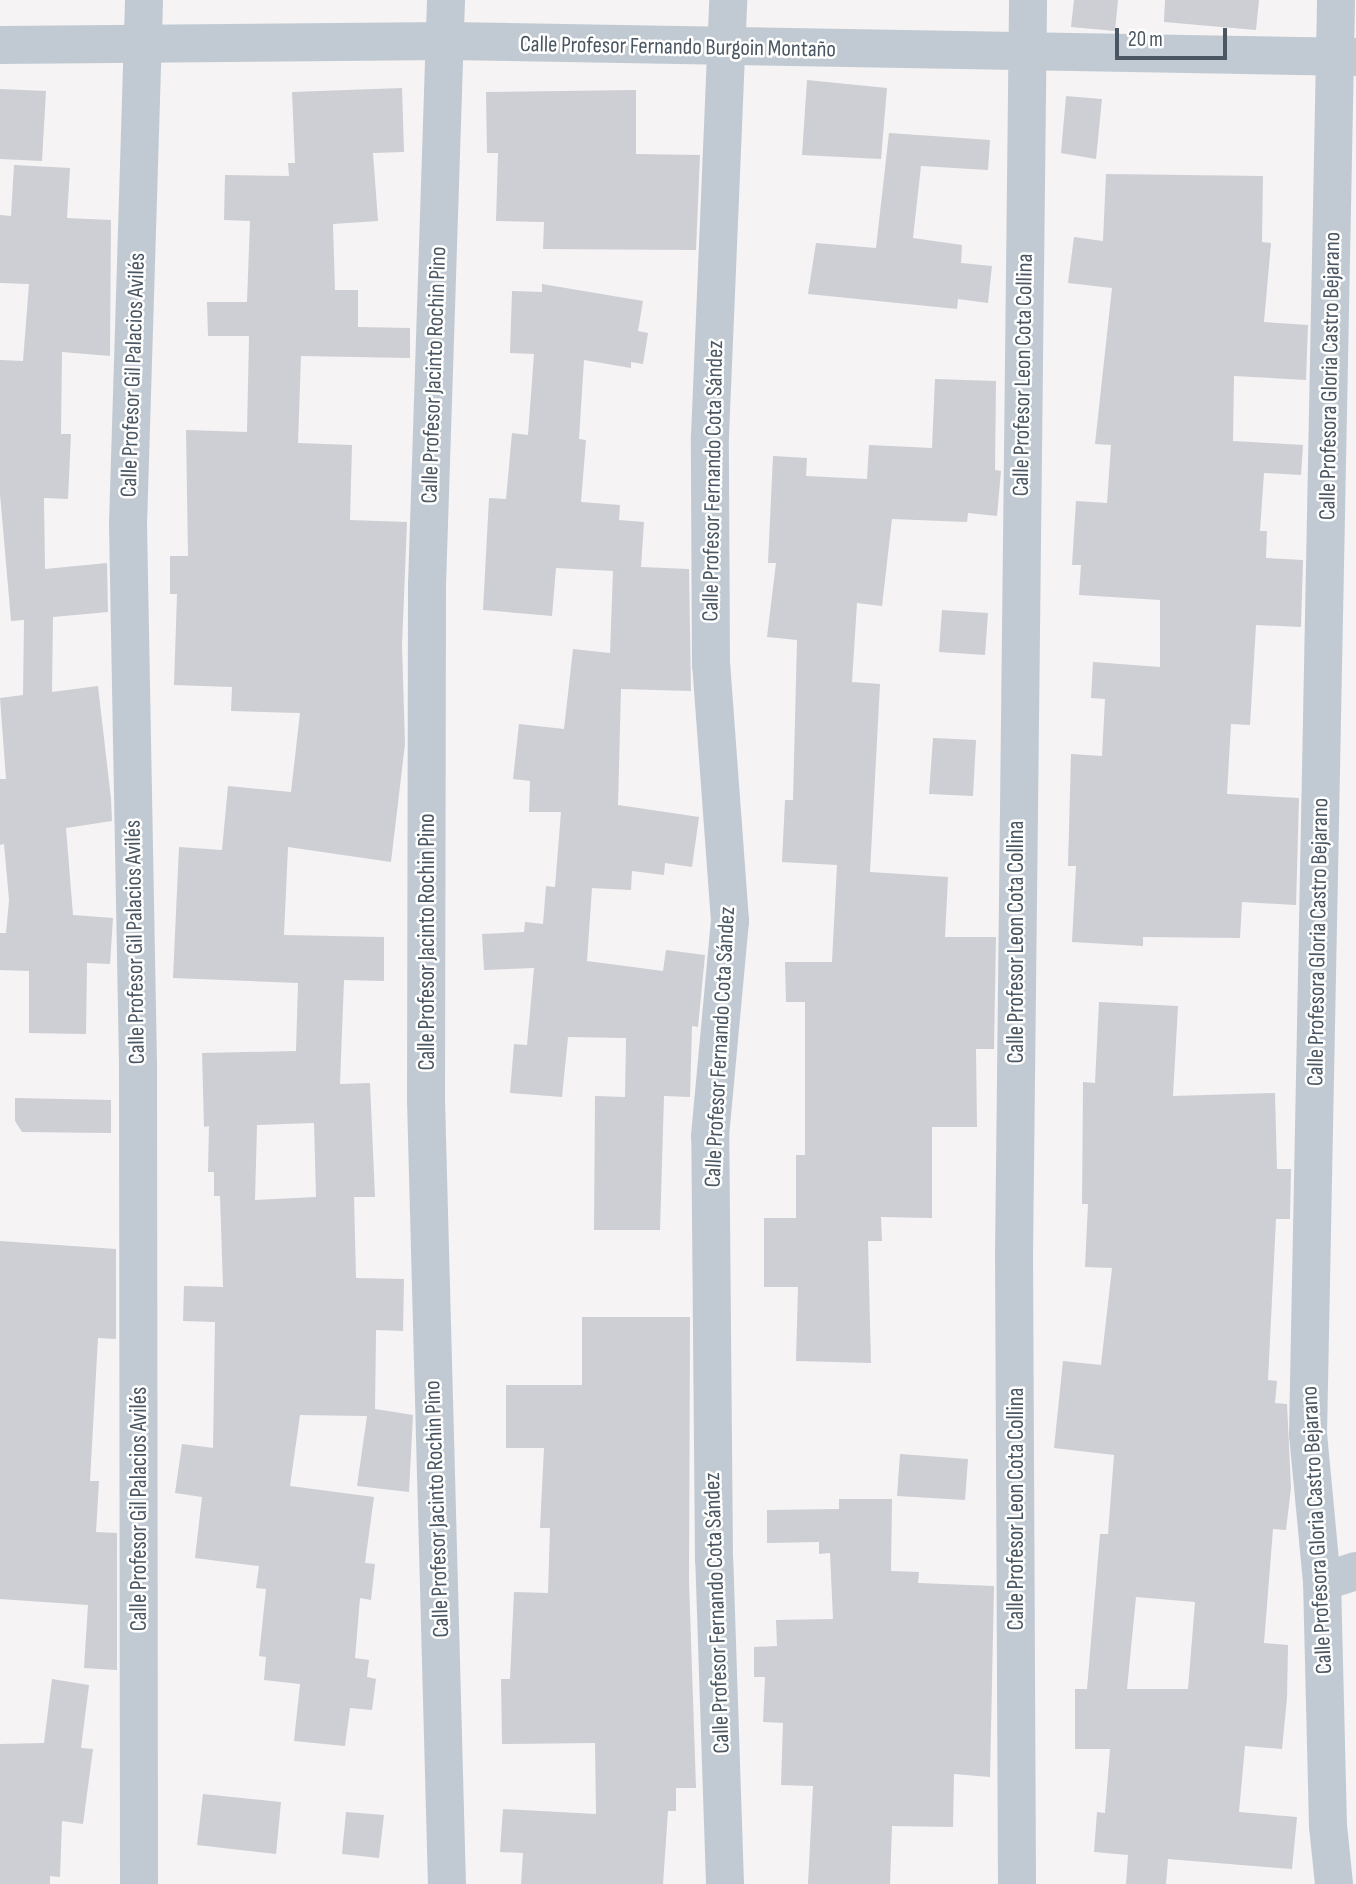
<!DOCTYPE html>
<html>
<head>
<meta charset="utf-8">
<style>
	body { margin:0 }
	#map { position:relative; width:1356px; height:1884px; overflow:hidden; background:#f5f3f3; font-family:"Sofia Sans Condensed",sans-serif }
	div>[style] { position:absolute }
	.building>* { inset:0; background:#cdcfd5 }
	.minor>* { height:38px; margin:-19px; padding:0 19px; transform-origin:19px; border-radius:19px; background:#c1cad2 }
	span { translate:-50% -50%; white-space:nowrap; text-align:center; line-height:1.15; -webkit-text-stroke:5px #fff; paint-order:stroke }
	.street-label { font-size:23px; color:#4a5661 }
	.scale { position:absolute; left:1115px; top:28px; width:112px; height:32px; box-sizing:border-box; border:4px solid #4a5661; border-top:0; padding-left:9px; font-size:21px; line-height:24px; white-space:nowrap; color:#4a5661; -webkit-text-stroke:5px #fff; paint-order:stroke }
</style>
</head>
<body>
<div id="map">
	<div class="building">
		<div style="clip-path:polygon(1074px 0,1118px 0,1115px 31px,1071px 27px)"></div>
		<div style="clip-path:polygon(1165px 0,1259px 0,1256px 30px,1164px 22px)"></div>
		<div style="clip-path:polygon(807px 80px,887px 88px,881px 159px,802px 155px)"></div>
		<div style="clip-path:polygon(evenodd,402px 88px,404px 152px,373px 153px,378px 221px,333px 224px,335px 290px,358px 290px,358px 327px,410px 328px,410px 358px,301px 356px,298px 443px,352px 445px,350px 520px,407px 522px,402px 646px,405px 744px,391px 862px,288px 847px,284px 935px,384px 937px,384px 981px,344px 980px,340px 1084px,370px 1083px,375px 1197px,354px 1197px,356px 1278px,404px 1279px,403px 1331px,376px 1330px,375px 1409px,413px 1415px,409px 1492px,357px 1486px,367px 1416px,300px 1415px,290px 1486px,374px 1497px,365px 1563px,375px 1564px,371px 1600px,360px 1598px,355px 1658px,369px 1660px,367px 1677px,376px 1679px,372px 1710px,350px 1708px,345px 1746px,294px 1741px,300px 1684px,264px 1680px,266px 1657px,259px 1656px,266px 1589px,256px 1588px,259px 1566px,195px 1558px,202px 1497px,175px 1493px,182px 1444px,213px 1448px,215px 1322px,183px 1321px,184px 1286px,223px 1287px,220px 1196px,214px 1196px,214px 1172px,208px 1172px,209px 1126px,204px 1127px,202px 1053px,296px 1051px,298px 983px,173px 978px,179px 847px,222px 850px,228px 786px,291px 792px,300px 713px,231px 711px,232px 687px,174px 685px,177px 594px,170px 594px,170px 556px,188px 556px,186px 430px,247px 432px,249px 336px,208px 336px,207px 302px,247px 302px,250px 221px,224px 220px,225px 175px,289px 176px,288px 163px,295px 163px,292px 92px,402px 88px,314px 1123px,316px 1197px,255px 1200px,257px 1125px,314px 1123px)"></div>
		<div style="clip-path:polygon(0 89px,46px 91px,42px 161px,0 159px)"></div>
		<div style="clip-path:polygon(636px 90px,636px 154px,700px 155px,696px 250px,543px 249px,544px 222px,496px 221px,498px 153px,487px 153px,486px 92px)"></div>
		<div style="clip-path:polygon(1066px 96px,1102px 99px,1096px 159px,1061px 153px)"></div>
		<div style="clip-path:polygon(889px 133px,990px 140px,988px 170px,921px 166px,913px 238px,962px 245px,961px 263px,992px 266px,988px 303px,958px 299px,957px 309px,808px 294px,816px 243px,876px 248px)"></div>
		<div style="clip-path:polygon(14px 165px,70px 168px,67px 218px,111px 220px,110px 356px,62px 352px,61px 434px,71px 434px,68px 499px,44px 498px,45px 569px,107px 563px,108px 612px,53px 617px,52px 692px,98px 686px,111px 799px,112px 821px,66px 828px,73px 915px,113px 918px,110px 964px,87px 963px,86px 1034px,29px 1033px,29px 971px,0 970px,0 933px,6px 933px,9px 900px,4px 844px,0 845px,0 779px,6px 779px,0 698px,23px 695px,24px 620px,11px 621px,0 494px,0 360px,23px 361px,29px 284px,0 283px,0 215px,11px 216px)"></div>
		<div style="clip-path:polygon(1106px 174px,1263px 176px,1262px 242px,1271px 243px,1264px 322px,1308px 325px,1306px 380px,1234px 376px,1233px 441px,1303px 445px,1301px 475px,1264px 473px,1260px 531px,1267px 531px,1266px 558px,1303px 560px,1301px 627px,1256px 625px,1250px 725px,1231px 724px,1227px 794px,1299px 798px,1296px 905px,1242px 902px,1240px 938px,1143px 937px,1143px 946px,1072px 942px,1076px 866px,1068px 866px,1071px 754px,1102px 756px,1105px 699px,1091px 698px,1093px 662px,1160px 667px,1160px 600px,1079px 595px,1081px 565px,1072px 565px,1076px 501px,1107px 503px,1111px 445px,1095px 444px,1112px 288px,1068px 283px,1074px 237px,1103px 241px)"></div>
		<div style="clip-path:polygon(542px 284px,643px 301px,638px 331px,648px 333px,643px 364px,631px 362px,631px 368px,584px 360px,579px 439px,586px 440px,581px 502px,620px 505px,619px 520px,644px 522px,641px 567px,689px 569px,691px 691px,621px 689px,618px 805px,699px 817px,692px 867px,665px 863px,664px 875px,632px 871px,631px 890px,592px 888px,587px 961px,663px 971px,666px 950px,705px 955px,698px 1027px,692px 1026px,690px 1097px,664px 1096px,660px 1230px,594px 1230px,595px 1096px,625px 1097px,626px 1038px,568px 1037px,562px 1097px,510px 1093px,514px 1044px,527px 1045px,534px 968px,484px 970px,482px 934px,524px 932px,525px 922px,543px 924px,546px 886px,555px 887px,561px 812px,529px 812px,530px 781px,513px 779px,519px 724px,564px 729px,573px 649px,610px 653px,613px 571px,556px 568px,552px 616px,483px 610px,489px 498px,506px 499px,512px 433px,528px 435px,534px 354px,510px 353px,512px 291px,542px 292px)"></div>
		<div style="clip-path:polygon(935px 379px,996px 381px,995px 470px,1001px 471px,997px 516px,968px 513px,967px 522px,892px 519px,882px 606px,857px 603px,852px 682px,880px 684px,870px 872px,948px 877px,945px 937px,996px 937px,994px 1049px,976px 1049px,977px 1127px,932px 1127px,932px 1218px,881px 1217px,882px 1241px,868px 1241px,871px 1363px,796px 1361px,798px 1287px,764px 1287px,764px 1218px,796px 1218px,796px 1155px,805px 1155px,805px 1002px,786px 1002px,785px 962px,832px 962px,837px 865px,782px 862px,785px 800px,793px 800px,797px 640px,767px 637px,776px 563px,768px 563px,773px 456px,807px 458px,806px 476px,867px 479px,869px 445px,932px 448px)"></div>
		<div style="clip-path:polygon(942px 610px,988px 613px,985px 655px,939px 652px)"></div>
		<div style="clip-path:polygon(933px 738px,976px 740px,973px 796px,929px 794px)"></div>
		<div style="clip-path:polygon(evenodd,1099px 1002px,1178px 1006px,1173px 1096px,1275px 1093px,1277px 1169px,1291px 1169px,1290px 1219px,1276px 1219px,1268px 1380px,1277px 1381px,1275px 1403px,1287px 1404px,1291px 1488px,1286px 1530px,1273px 1529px,1264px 1643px,1288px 1645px,1287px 1698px,1282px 1749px,1245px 1746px,1239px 1812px,1297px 1817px,1292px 1869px,1168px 1859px,1166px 1884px,1126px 1884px,1128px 1855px,1094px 1852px,1097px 1812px,1105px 1813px,1110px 1749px,1075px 1749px,1075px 1689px,1087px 1689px,1100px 1534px,1108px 1534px,1114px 1455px,1054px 1448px,1063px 1361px,1101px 1365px,1112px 1268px,1085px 1267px,1088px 1204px,1082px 1204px,1083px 1082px,1095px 1083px,1099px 1002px,1136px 1597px,1195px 1602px,1188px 1689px,1127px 1689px,1136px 1597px)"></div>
		<div style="clip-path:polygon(15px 1098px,111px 1100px,111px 1133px,22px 1132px,15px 1121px)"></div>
		<div style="clip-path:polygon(0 1241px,116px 1249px,116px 1339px,98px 1338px,90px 1481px,99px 1481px,96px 1532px,117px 1533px,117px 1670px,84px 1668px,88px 1605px,0 1599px)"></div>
		<div style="clip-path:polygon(582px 1317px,690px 1317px,689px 1581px,696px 1788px,676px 1788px,676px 1811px,668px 1811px,663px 1884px,521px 1884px,523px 1853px,500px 1852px,503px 1809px,596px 1814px,595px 1743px,502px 1744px,501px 1679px,510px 1679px,514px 1592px,548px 1593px,550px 1528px,540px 1528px,544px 1448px,506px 1448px,506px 1385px,582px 1385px)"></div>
		<div style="clip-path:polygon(900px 1454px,968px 1459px,965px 1500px,897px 1496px)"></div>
		<div style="clip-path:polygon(839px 1499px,892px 1499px,891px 1571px,919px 1572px,918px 1583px,994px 1586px,990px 1777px,954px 1774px,953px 1827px,892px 1826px,890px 1884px,808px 1884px,813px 1786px,781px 1785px,783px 1723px,763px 1722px,765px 1677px,754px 1677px,754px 1647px,777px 1646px,776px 1620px,833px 1619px,830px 1553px,819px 1554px,819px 1542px,767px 1543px,767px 1510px,839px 1509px)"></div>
		<div style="clip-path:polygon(52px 1679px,89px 1685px,81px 1748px,93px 1749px,83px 1824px,62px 1821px,60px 1877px,50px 1876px,50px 1884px,0 1884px,0 1744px,44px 1743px)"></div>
		<div style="clip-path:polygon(203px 1794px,281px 1802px,276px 1854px,197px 1845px)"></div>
		<div style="clip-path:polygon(346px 1812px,384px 1815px,379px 1858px,342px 1854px)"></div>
	</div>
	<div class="minor">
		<div style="left:446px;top:0;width:586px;rotate:91.86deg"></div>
		<div style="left:427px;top:586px;width:514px;rotate:90.11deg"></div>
		<div style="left:426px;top:1100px;width:784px;rotate:88.47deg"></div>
		<div style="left:0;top:45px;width:447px;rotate:-0.5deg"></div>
		<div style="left:447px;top:41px;width:909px;rotate:1.01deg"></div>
		<div style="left:1322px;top:1582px;width:36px;rotate:-18deg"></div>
		<div style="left:139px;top:1884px;width:820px;rotate:-90.07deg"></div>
		<div style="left:138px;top:1064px;width:539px;rotate:-91.06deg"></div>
		<div style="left:128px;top:525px;width:525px;rotate:-88.25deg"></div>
		<div style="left:725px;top:1884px;width:324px;rotate:-91.9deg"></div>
		<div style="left:714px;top:1560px;width:424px;rotate:-90.5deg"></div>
		<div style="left:710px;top:1136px;width:216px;rotate:-84.7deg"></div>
		<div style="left:730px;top:921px;width:257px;rotate:-94.2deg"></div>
		<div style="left:711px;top:665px;width:229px;rotate:-90.3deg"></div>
		<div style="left:710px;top:436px;width:436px;rotate:-87.6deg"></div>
		<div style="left:1017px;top:1884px;width:627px;rotate:-90.27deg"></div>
		<div style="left:1014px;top:1257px;width:1257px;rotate:-89.36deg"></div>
		<div style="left:1334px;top:1884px;width:58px;rotate:-95.9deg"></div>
		<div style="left:1328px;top:1826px;width:244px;rotate:-91.4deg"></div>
		<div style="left:1322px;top:1582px;width:148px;rotate:-95.4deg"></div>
		<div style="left:1308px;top:1435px;width:1435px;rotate:-88.88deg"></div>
	</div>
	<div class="street-label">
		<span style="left:678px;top:47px;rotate:1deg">Calle Profesor Fernando Burgoin Montaño</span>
		<span style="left:133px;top:375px;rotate:-88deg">Calle Profesor Gil Palacios Avilés</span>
		<span style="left:434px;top:375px;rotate:-88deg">Calle Profesor Jacinto Rochin Pino</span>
		<span style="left:1023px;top:375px;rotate:-89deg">Calle Profesor Leon Cota Collina</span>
		<span style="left:1330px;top:376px;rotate:-89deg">Calle Profesora Gloria Castro Bejarano</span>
		<span style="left:713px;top:481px;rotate:-89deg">Calle Profesor Fernando Cota Sández</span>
		<span style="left:135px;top:942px;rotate:-91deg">Calle Profesor Gil Palacios Avilés</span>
		<span style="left:427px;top:942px;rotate:-90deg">Calle Profesor Jacinto Rochin Pino</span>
		<span style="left:1016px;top:942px;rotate:-90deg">Calle Profesor Leon Cota Collina</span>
		<span style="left:1318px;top:942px;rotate:-89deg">Calle Profesora Gloria Castro Bejarano</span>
		<span style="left:720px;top:1047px;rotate:-87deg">Calle Profesor Fernando Cota Sández</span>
		<span style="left:139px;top:1509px;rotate:-90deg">Calle Profesor Gil Palacios Avilés</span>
		<span style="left:437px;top:1509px;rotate:-92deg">Calle Profesor Jacinto Rochin Pino</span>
		<span style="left:1016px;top:1509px;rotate:-90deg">Calle Profesor Leon Cota Collina</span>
		<span style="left:1317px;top:1530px;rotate:-93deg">Calle Profesora Gloria Castro Bejarano</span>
		<span style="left:717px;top:1613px;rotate:-92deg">Calle Profesor Fernando Cota Sández</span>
	</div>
	<div class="scale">20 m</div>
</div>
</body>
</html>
